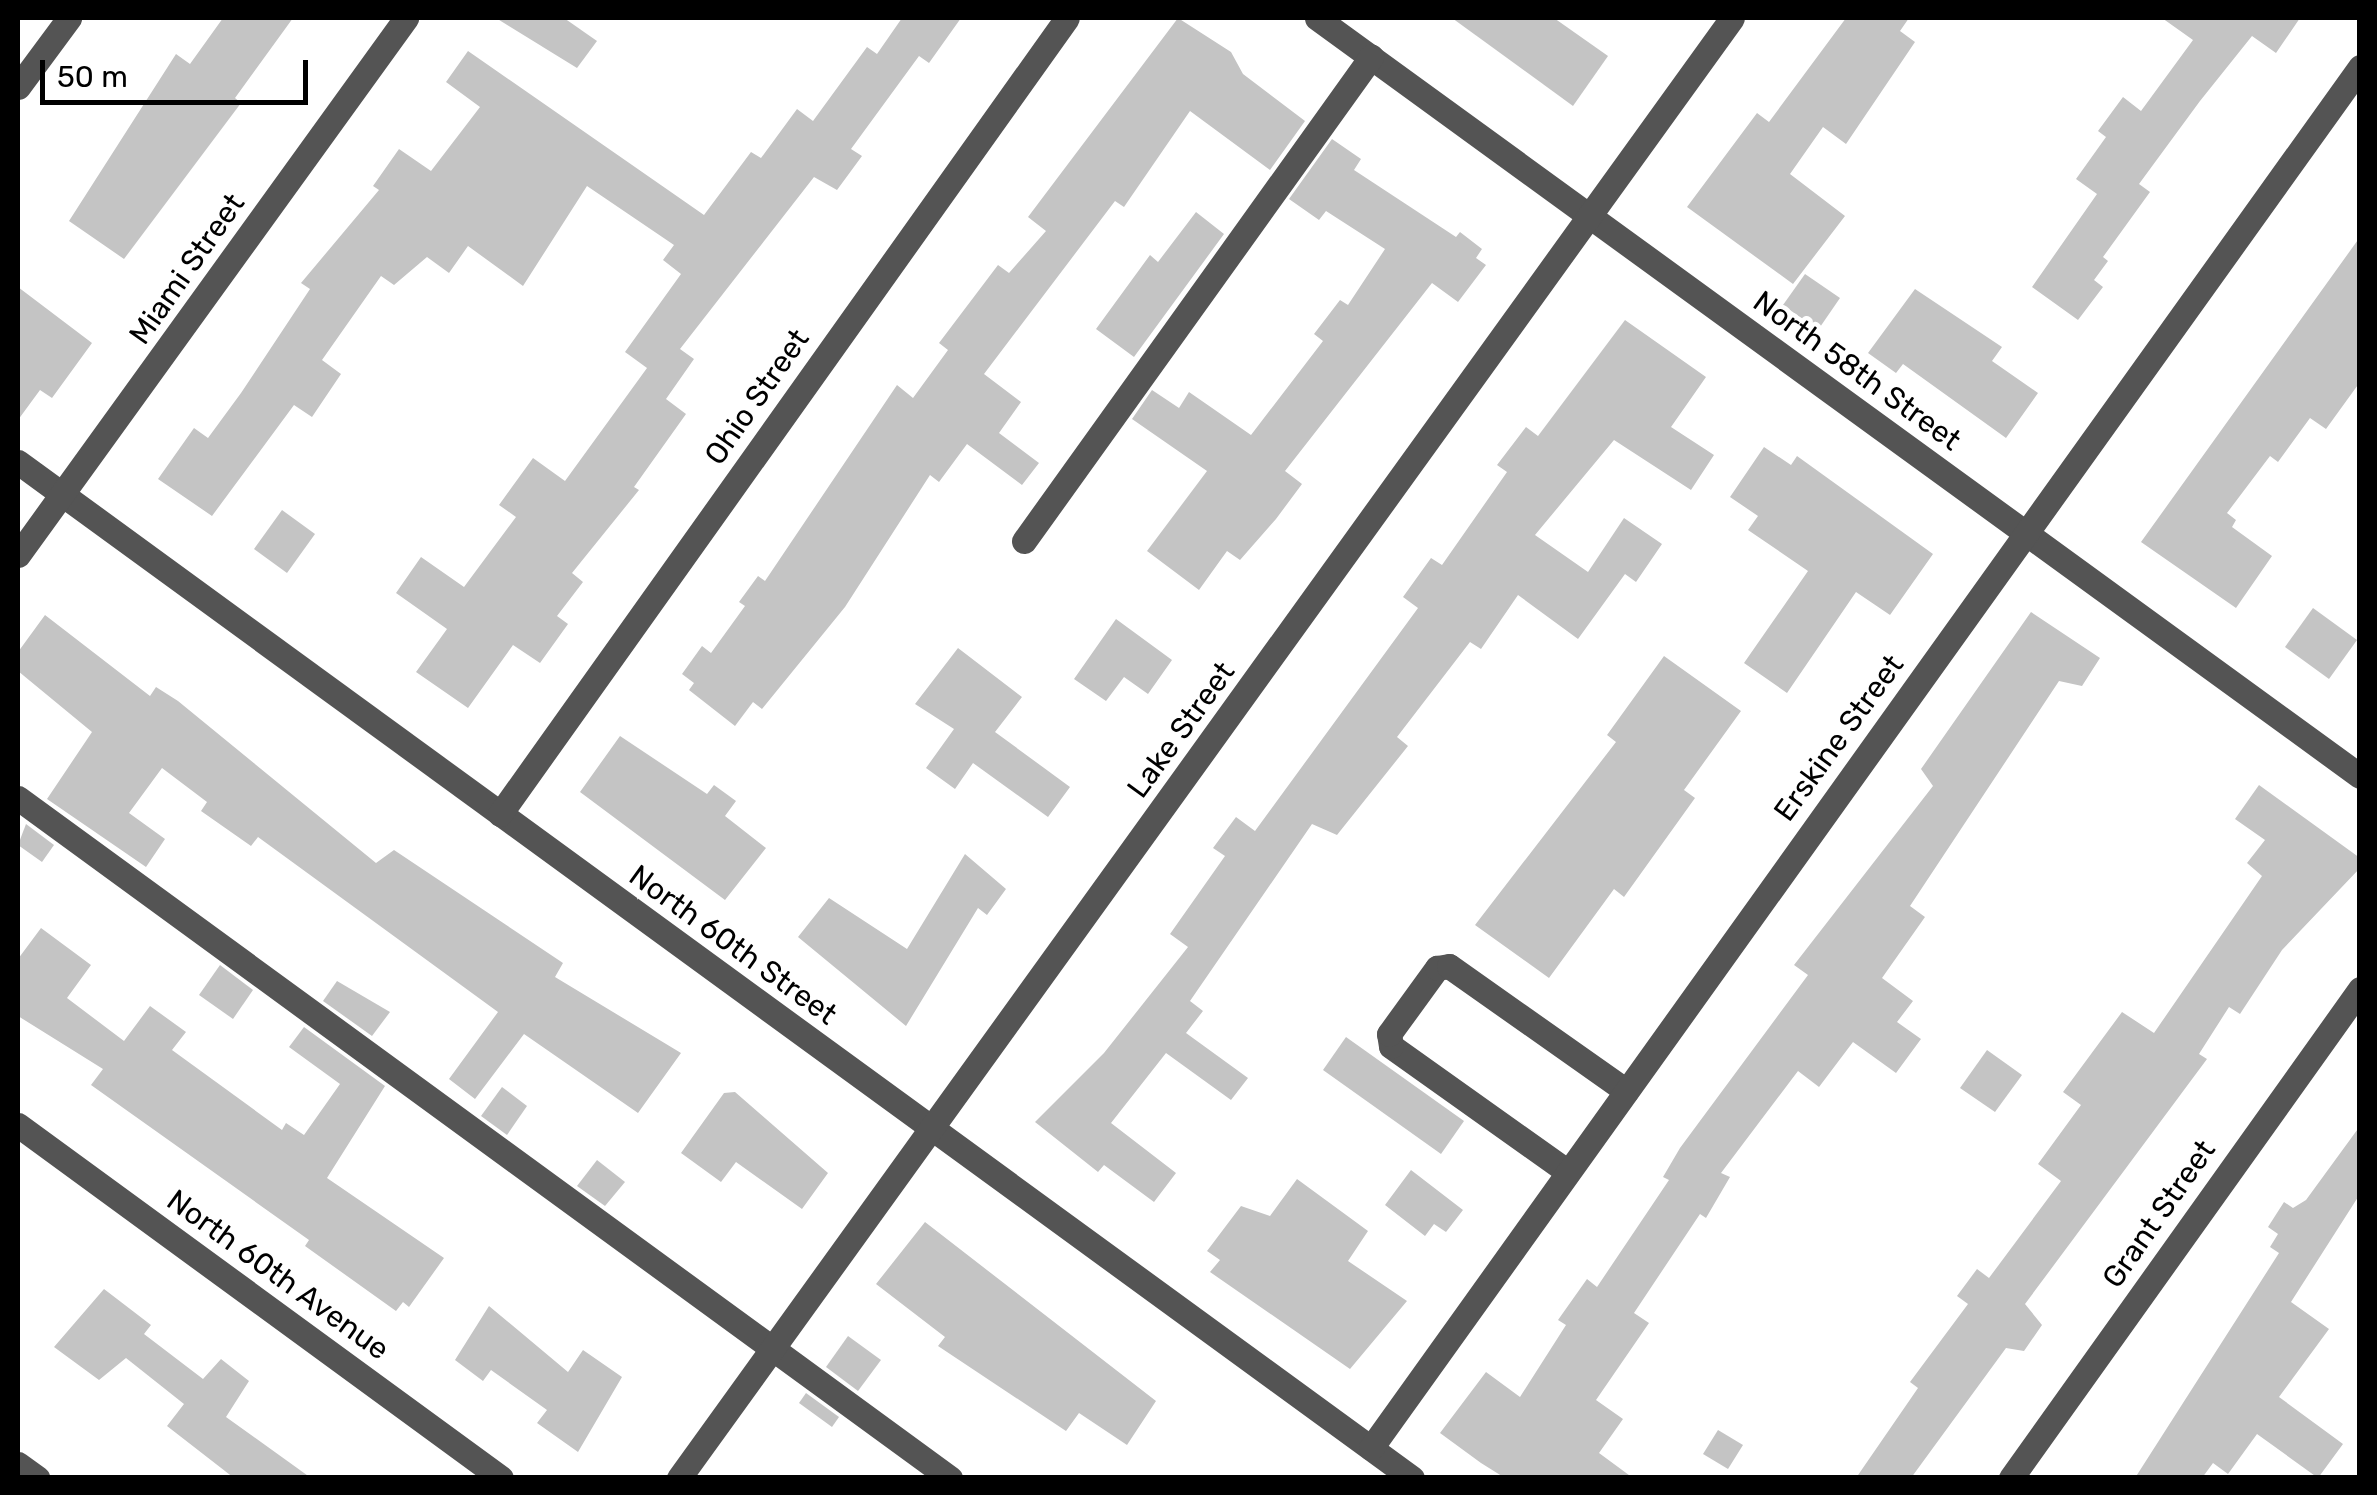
<!DOCTYPE html>
<html>
<head>
<meta charset="utf-8">
<style>
	body { margin:0 }
	#map { position:relative; width:2377px; height:1495px; overflow:hidden; background:#fff; font-family:Rubik,sans-serif }
	div>[style] { position:absolute }
	.building>* { inset:0; background:#c4c4c4 }
	.minor>* { height:25px; margin:-12.5px; padding:0 12.5px; transform-origin:12.5px; border-radius:12.5px; background:#545454 }
	span { translate:-50% -50%; white-space:nowrap; text-align:center; line-height:1.15; -webkit-text-stroke:9px #fff; paint-order:stroke }
	.street-label { font-size:30px; color:#000 }
	.frame { position:absolute; inset:0; border:20px solid #000; pointer-events:none }
	.scale { position:absolute; left:40px; top:60px; width:268px; height:45px; box-sizing:border-box; border:5px solid #000; border-top:0; padding-left:12px; font-size:30px; line-height:35px; white-space:nowrap; color:#000; -webkit-text-stroke:8px #fff; paint-order:stroke }
</style>
</head>
<body>
<div id="map">
	<div class="building">
		<div style="clip-path:polygon(223px 18px,293px 18px,235px 98px,241px 103px,124px 259px,69px 221px,176px 54px,190px 64px)"></div>
		<div style="clip-path:polygon(496px 18px,564px 18px,597px 41px,577px 68px)"></div>
		<div style="clip-path:polygon(902px 18px,961px 18px,929px 63px,919px 56px,851px 149px,862px 156px,837px 190px,814px 177px,680px 349px,694px 359px,666px 399px,686px 414px,634px 487px,639px 490px,572px 573px,583px 582px,557px 616px,568px 624px,540px 663px,513px 645px,468px 708px,416px 672px,447px 629px,396px 593px,421px 557px,464px 587px,516px 517px,499px 505px,533px 458px,565px 481px,647px 368px,625px 352px,681px 274px,663px 260px,674px 245px,587px 186px,523px 286px,468px 246px,449px 273px,427px 257px,394px 285px,381px 276px,322px 360px,341px 374px,312px 417px,294px 405px,212px 516px,158px 479px,194px 428px,208px 438px,241px 393px,310px 289px,301px 283px,379px 190px,373px 186px,399px 149px,431px 171px,480px 107px,446px 82px,468px 51px,704px 215px,751px 152px,761px 158px,797px 109px,813px 121px,867px 47px,877px 54px)"></div>
		<div style="clip-path:polygon(1178px 18px,1231px 52px,1243px 74px,1305px 121px,1270px 170px,1190px 111px,1124px 207px,1115px 201px,984px 374px,1021px 402px,999px 433px,1039px 463px,1022px 485px,967px 444px,939px 482px,930px 475px,845px 607px,762px 709px,753px 702px,735px 726px,689px 690px,694px 683px,682px 674px,702px 646px,711px 653px,745px 606px,739px 602px,758px 576px,765px 581px,897px 385px,913px 398px,948px 350px,939px 343px,998px 265px,1009px 273px,1046px 231px,1028px 217px)"></div>
		<div style="clip-path:polygon(1452px 18px,1554px 18px,1608px 56px,1573px 106px)"></div>
		<div style="clip-path:polygon(1846px 18px,1909px 18px,1900px 31px,1915px 42px,1846px 144px,1823px 127px,1790px 174px,1845px 216px,1793px 284px,1687px 207px,1757px 113px,1769px 122px)"></div>
		<div style="clip-path:polygon(2162px 18px,2300px 18px,2276px 53px,2252px 36px,2200px 101px,2139px 184px,2150px 192px,2103px 257px,2108px 261px,2094px 280px,2103px 287px,2078px 320px,2032px 287px,2097px 194px,2076px 179px,2106px 137px,2098px 131px,2123px 97px,2141px 111px,2193px 40px)"></div>
		<div style="clip-path:polygon(1332px 139px,1361px 159px,1354px 170px,1456px 237px,1460px 232px,1482px 249px,1476px 258px,1486px 265px,1458px 302px,1432px 283px,1285px 471px,1302px 484px,1276px 519px,1240px 560px,1227px 551px,1199px 590px,1147px 551px,1207px 471px,1132px 419px,1152px 390px,1179px 408px,1189px 392px,1251px 435px,1323px 341px,1314px 334px,1340px 300px,1348px 305px,1385px 249px,1326px 211px,1319px 220px,1289px 199px)"></div>
		<div style="clip-path:polygon(1196px 212px,1224px 234px,1134px 357px,1096px 329px,1150px 255px,1158px 262px)"></div>
		<div style="clip-path:polygon(2360px 237px,2360px 382px,2326px 429px,2310px 418px,2278px 462px,2270px 456px,2227px 513px,2236px 520px,2232px 527px,2272px 556px,2236px 608px,2141px 542px)"></div>
		<div style="clip-path:polygon(1805px 274px,1840px 298px,1818px 330px,1783px 305px)"></div>
		<div style="clip-path:polygon(18px 287px,92px 343px,52px 398px,40px 390px,18px 420px)"></div>
		<div style="clip-path:polygon(1915px 289px,2002px 347px,1992px 361px,2038px 393px,2006px 438px,1903px 364px,1896px 373px,1868px 353px)"></div>
		<div style="clip-path:polygon(1625px 320px,1706px 377px,1671px 427px,1714px 455px,1691px 490px,1614px 440px,1535px 535px,1588px 572px,1624px 518px,1662px 544px,1636px 582px,1625px 574px,1578px 639px,1518px 595px,1481px 649px,1470px 642px,1397px 737px,1408px 746px,1337px 835px,1312px 824px,1190px 1001px,1203px 1011px,1186px 1033px,1248px 1078px,1231px 1100px,1166px 1053px,1111px 1123px,1176px 1173px,1154px 1202px,1104px 1165px,1098px 1172px,1035px 1122px,1104px 1053px,1188px 947px,1170px 934px,1225px 856px,1213px 848px,1236px 817px,1255px 831px,1418px 608px,1403px 597px,1431px 558px,1442px 565px,1507px 472px,1497px 465px,1526px 427px,1538px 436px)"></div>
		<div style="clip-path:polygon(1764px 447px,1791px 465px,1797px 456px,1933px 554px,1890px 615px,1856px 592px,1787px 693px,1744px 663px,1808px 571px,1748px 530px,1758px 516px,1730px 497px)"></div>
		<div style="clip-path:polygon(282px 510px,315px 534px,287px 573px,254px 549px)"></div>
		<div style="clip-path:polygon(2313px 608px,2357px 640px,2329px 679px,2285px 647px)"></div>
		<div style="clip-path:polygon(2031px 612px,2100px 658px,2082px 686px,2059px 681px,1910px 906px,1925px 917px,1882px 978px,1913px 1001px,1897px 1022px,1921px 1039px,1896px 1073px,1853px 1042px,1819px 1087px,1798px 1071px,1721px 1173px,1730px 1177px,1706px 1218px,1700px 1214px,1634px 1313px,1649px 1323px,1596px 1400px,1623px 1419px,1599px 1453px,1633px 1478px,1505px 1478px,1481px 1463px,1440px 1433px,1486px 1372px,1520px 1397px,1566px 1325px,1558px 1320px,1587px 1279px,1597px 1287px,1669px 1180px,1663px 1177px,1680px 1148px,1808px 975px,1794px 965px,1933px 786px,1921px 769px)"></div>
		<div style="clip-path:polygon(45px 615px,150px 696px,156px 687px,178px 701px,376px 863px,394px 850px,563px 963px,555px 977px,681px 1053px,638px 1113px,524px 1034px,475px 1099px,449px 1079px,498px 1012px,258px 837px,251px 846px,201px 811px,207px 802px,162px 768px,129px 813px,165px 839px,146px 867px,47px 799px,92px 732px,18px 671px,18px 652px)"></div>
		<div style="clip-path:polygon(1116px 619px,1172px 660px,1148px 694px,1124px 677px,1106px 701px,1074px 679px)"></div>
		<div style="clip-path:polygon(958px 648px,1022px 697px,995px 732px,1070px 787px,1048px 817px,973px 763px,955px 789px,926px 768px,954px 729px,915px 704px)"></div>
		<div style="clip-path:polygon(1664px 656px,1741px 711px,1684px 790px,1695px 798px,1624px 897px,1614px 889px,1549px 978px,1475px 925px,1616px 742px,1607px 735px)"></div>
		<div style="clip-path:polygon(620px 736px,707px 794px,714px 785px,736px 801px,725px 816px,766px 848px,725px 900px,580px 792px)"></div>
		<div style="clip-path:polygon(2259px 785px,2360px 858px,2360px 868px,2282px 950px,2240px 1014px,2229px 1007px,2199px 1054px,2207px 1059px,2025px 1304px,2042px 1325px,2024px 1351px,2006px 1348px,1911px 1478px,1856px 1478px,1918px 1388px,1910px 1382px,1968px 1304px,1957px 1296px,1977px 1269px,1989px 1278px,2061px 1181px,2038px 1164px,2081px 1105px,2063px 1092px,2122px 1012px,2154px 1033px,2262px 876px,2247px 863px,2265px 840px,2235px 819px)"></div>
		<div style="clip-path:polygon(26px 824px,54px 845px,42px 862px,18px 845px)"></div>
		<div style="clip-path:polygon(965px 854px,1006px 889px,987px 915px,978px 908px,906px 1026px,798px 937px,829px 898px,907px 949px)"></div>
		<div style="clip-path:polygon(41px 928px,91px 965px,67px 998px,124px 1041px,150px 1006px,186px 1032px,172px 1050px,282px 1130px,286px 1123px,304px 1135px,340px 1084px,289px 1047px,304px 1027px,385px 1086px,327px 1178px,444px 1258px,409px 1307px,403px 1302px,396px 1311px,305px 1246px,309px 1240px,91px 1085px,103px 1069px,18px 1016px,18px 959px)"></div>
		<div style="clip-path:polygon(220px 965px,253px 990px,233px 1019px,199px 995px)"></div>
		<div style="clip-path:polygon(337px 981px,390px 1012px,372px 1036px,323px 1001px)"></div>
		<div style="clip-path:polygon(1346px 1037px,1464px 1121px,1441px 1154px,1323px 1070px)"></div>
		<div style="clip-path:polygon(1987px 1050px,2022px 1075px,1995px 1112px,1960px 1088px)"></div>
		<div style="clip-path:polygon(502px 1087px,527px 1106px,507px 1135px,481px 1116px)"></div>
		<div style="clip-path:polygon(735px 1092px,828px 1173px,802px 1209px,736px 1162px,721px 1182px,681px 1153px,724px 1093px)"></div>
		<div style="clip-path:polygon(2360px 1126px,2360px 1194px,2291px 1302px,2329px 1329px,2279px 1397px,2343px 1444px,2318px 1478px,2257px 1434px,2228px 1474px,2213px 1463px,2202px 1478px,2135px 1478px,2279px 1253px,2270px 1247px,2278px 1234px,2268px 1227px,2284px 1202px,2293px 1208px,2306px 1200px)"></div>
		<div style="clip-path:polygon(597px 1160px,625px 1182px,605px 1206px,577px 1186px)"></div>
		<div style="clip-path:polygon(1411px 1170px,1463px 1210px,1446px 1232px,1434px 1224px,1425px 1236px,1385px 1205px)"></div>
		<div style="clip-path:polygon(1297px 1179px,1368px 1231px,1348px 1261px,1407px 1301px,1350px 1369px,1210px 1272px,1220px 1260px,1207px 1251px,1241px 1206px,1270px 1216px)"></div>
		<div style="clip-path:polygon(925px 1222px,1156px 1401px,1127px 1445px,1079px 1413px,1066px 1431px,938px 1346px,945px 1337px,876px 1284px)"></div>
		<div style="clip-path:polygon(104px 1289px,151px 1325px,144px 1334px,203px 1379px,221px 1359px,249px 1381px,226px 1417px,311px 1478px,234px 1478px,167px 1426px,184px 1404px,126px 1358px,99px 1380px,54px 1347px)"></div>
		<div style="clip-path:polygon(489px 1306px,568px 1372px,583px 1350px,622px 1377px,578px 1452px,537px 1423px,547px 1410px,491px 1370px,483px 1381px,455px 1360px)"></div>
		<div style="clip-path:polygon(848px 1336px,881px 1360px,858px 1391px,826px 1367px)"></div>
		<div style="clip-path:polygon(806px 1393px,839px 1417px,832px 1427px,799px 1403px)"></div>
		<div style="clip-path:polygon(1718px 1430px,1743px 1445px,1728px 1469px,1703px 1454px)"></div>
	</div>
	<div class="minor">
		<div style="left:1317px;top:18px;width:1289px;rotate:36.01deg"></div>
		<div style="left:18px;top:87px;width:86px;rotate:-53.5deg"></div>
		<div style="left:18px;top:462px;width:1725px;rotate:36.09deg"></div>
		<div style="left:1024px;top:541px;width:596px;rotate:-54.36deg"></div>
		<div style="left:18px;top:555px;width:663px;rotate:-54.15deg"></div>
		<div style="left:18px;top:798px;width:1154px;rotate:36.12deg"></div>
		<div style="left:500px;top:814px;width:977px;rotate:-54.54deg"></div>
		<div style="left:18px;top:1125px;width:598px;rotate:36.16deg"></div>
		<div style="left:1568px;top:1172px;width:217px;rotate:-144.6deg"></div>
		<div style="left:1391px;top:1046px;width:12px;rotate:-99deg"></div>
		<div style="left:1389px;top:1034px;width:82px;rotate:-54deg"></div>
		<div style="left:1437px;top:968px;width:12px;rotate:-9deg"></div>
		<div style="left:1449px;top:966px;width:217px;rotate:35.2deg"></div>
		<div style="left:1371px;top:1448px;width:1699px;rotate:-54.39deg"></div>
		<div style="left:18px;top:1464px;width:24px;rotate:36deg"></div>
		<div style="left:679px;top:1478px;width:1800px;rotate:-54.2deg"></div>
		<div style="left:2011px;top:1478px;width:601px;rotate:-54.48deg"></div>
	</div>
	<div class="street-label">
		<span style="left:187px;top:269px;rotate:-55deg">Miami Street</span>
		<span style="left:1857px;top:371px;rotate:36deg">North 58th Street</span>
		<span style="left:757px;top:397px;rotate:-55deg">Ohio Street</span>
		<span style="left:1181px;top:730px;rotate:-54deg">Lake Street</span>
		<span style="left:1839px;top:738px;rotate:-54deg">Erskine Street</span>
		<span style="left:733px;top:945px;rotate:36deg">North 60th Street</span>
		<span style="left:2159px;top:1214px;rotate:-55deg">Grant Street</span>
		<span style="left:278px;top:1275px;rotate:36deg">North 60th Avenue</span>
	</div>
	<div class="frame"></div>
	<div class="scale">50 m</div>
</div>
</body>
</html>
